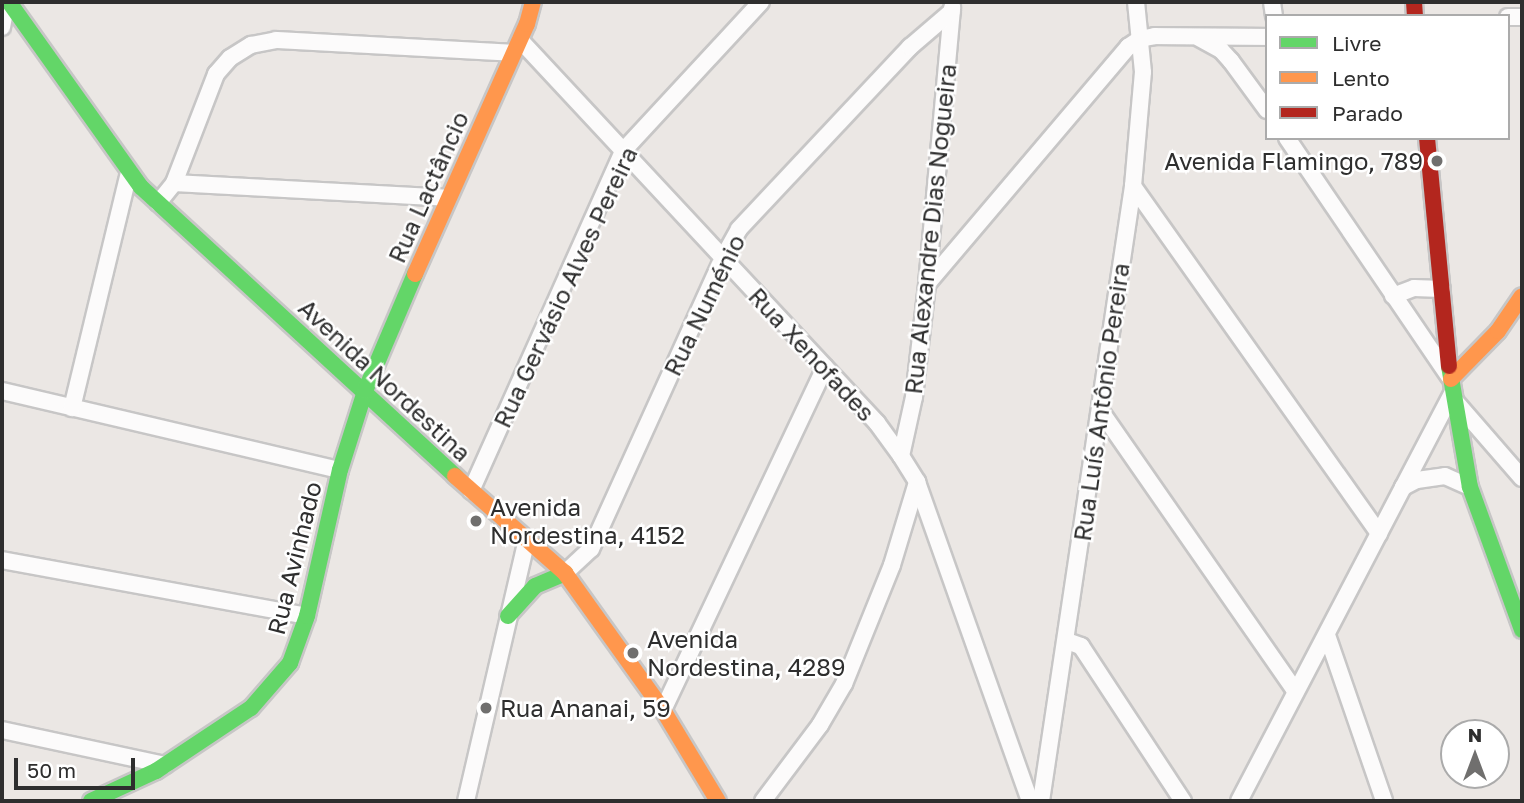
<!DOCTYPE html>
<html>
<head>
<meta charset="utf-8">
<style>
	body { margin:0 }
	#map { position:relative; width:1524px; height:803px; overflow:hidden; background:#ebe7e4; font-family:"Golos Text",sans-serif }
	div>[style] { position:absolute }
	.roads { filter:drop-shadow(2px 0 #c7c6c6) drop-shadow(-2px 0 #c7c6c6) drop-shadow(0 2px #c7c6c6) drop-shadow(0 -2px #c7c6c6) }
	.street>* { height:16px; margin:-8px; padding:0 8px; transform-origin:8px; border-radius:8px; background:#fcfbfb }
	.fast>* { height:16px; margin:-8px; padding:0 8px; transform-origin:8px; border-radius:8px; background:#63d668 }
	.slow>* { height:16px; margin:-8px; padding:0 8px; transform-origin:8px; border-radius:8px; background:#ff974d }
	.jam>* { height:16px; margin:-8px; padding:0 8px; transform-origin:8px; border-radius:8px; background:#b3261e }
	.dots>* { width:19px; height:19px; translate:-50% -50%; box-sizing:border-box; border:4px solid #fff; border-radius:50% }
	span { translate:-50% -50%; white-space:nowrap; text-align:center; line-height:1.15; -webkit-text-stroke:5px #fff; paint-order:stroke }
	.poi-label { font-size:24px; color:#2e2e2e }
	.right { translate:-100% -50%; text-align:right }
	.left { translate:0 -50%; text-align:left }
	.street-label { font-size:24px; color:#2e2e2e }
	.frame { position:absolute; inset:0; border:4px solid #2e2e2e; pointer-events:none }
	.legend { position:absolute; left:1265px; top:14px; width:245px; height:126px; box-sizing:border-box; background:#fff; border:2px solid #ababab; margin:0; padding:9px 12px; list-style:none; font-size:21px; color:#2e2e2e }
	.legend li { display:flex; align-items:center; gap:14px; height:35px }
	.legend b { width:35px; border:2px solid #ababab }
	.north { position:absolute; left:1440px; top:719px; width:70px; height:70px; box-sizing:border-box; background:#fff; border:2px solid #ababab; border-radius:50%; rotate:0deg; font-size:19px; font-weight:700; line-height:28px; text-align:center; color:#2e2e2e }
	.north::after { content:''; display:block; margin:auto; width:24px; height:32px; background:#706f6e; clip-path:polygon(50% 0,100% 100%,50% 72%,0 100%) }
	.scale { position:absolute; left:14px; top:758px; width:121px; height:32px; box-sizing:border-box; border:4px solid #2e2e2e; border-top:0; padding-left:9px; font-size:21px; line-height:24px; white-space:nowrap; color:#2e2e2e; -webkit-text-stroke:5px #fff; paint-order:stroke }
</style>
</head>
<body>
<div id="map">
	<div class="roads">
		<div class="street">
			<div style="left:1272px;top:2px;width:14px;rotate:82deg"></div>
			<div style="left:1508px;top:17px;width:14px"></div>
			<div style="left:2px;top:27px;width:25px;rotate:-79deg"></div>
			<div style="left:1199px;top:38px;width:25px;rotate:29deg"></div>
			<div style="left:1221px;top:50px;width:15px;rotate:48deg"></div>
			<div style="left:1231px;top:61px;width:61px;rotate:53.7deg"></div>
			<div style="left:520px;top:40px;width:524px;rotate:47.01deg"></div>
			<div style="left:877px;top:423px;width:41px;rotate:54deg"></div>
			<div style="left:901px;top:456px;width:31px;rotate:58deg"></div>
			<div style="left:917px;top:482px;width:338px;rotate:70.5deg"></div>
			<div style="left:1287px;top:138px;width:288px;rotate:55.8deg"></div>
			<div style="left:174px;top:183px;width:273px;rotate:3.1deg"></div>
			<div style="left:1133px;top:186px;width:426px;rotate:54.7deg"></div>
			<div style="left:158px;top:203px;width:26px;rotate:-51deg"></div>
			<div style="left:174px;top:183px;width:117px;rotate:-68.9deg"></div>
			<div style="left:216px;top:74px;width:21px;rotate:-49deg"></div>
			<div style="left:230px;top:58px;width:25px;rotate:-32deg"></div>
			<div style="left:251px;top:45px;width:25px;rotate:-11deg"></div>
			<div style="left:276px;top:40px;width:237px;rotate:3.1deg"></div>
			<div style="left:927px;top:284px;width:311px;rotate:-49.7deg"></div>
			<div style="left:1128px;top:47px;width:14px;rotate:-34deg"></div>
			<div style="left:1140px;top:39px;width:15px;rotate:-11deg"></div>
			<div style="left:1155px;top:36px;width:112px;rotate:0.5deg"></div>
			<div style="left:1393px;top:296px;width:22px;rotate:-21deg"></div>
			<div style="left:1414px;top:288px;width:28px;rotate:2deg"></div>
			<div style="left:2px;top:391px;width:347px;rotate:13.2deg"></div>
			<div style="left:1455px;top:401px;width:102px;rotate:49deg"></div>
			<div style="left:72px;top:408px;width:243px;rotate:-76.4deg"></div>
			<div style="left:1100px;top:410px;width:343px;rotate:55.2deg"></div>
			<div style="left:901px;top:456px;width:60px;rotate:-77.6deg"></div>
			<div style="left:914px;top:397px;width:114px;rotate:-83.4deg"></div>
			<div style="left:927px;top:284px;width:278px;rotate:-84.8deg"></div>
			<div style="left:1403px;top:487px;width:16px;rotate:-27deg"></div>
			<div style="left:1417px;top:480px;width:28px;rotate:-8deg"></div>
			<div style="left:1445px;top:476px;width:27px;rotate:24deg"></div>
			<div style="left:471px;top:491px;width:372px;rotate:-65.9deg"></div>
			<div style="left:623px;top:151px;width:203px;rotate:-47.2deg"></div>
			<div style="left:2px;top:560px;width:310px;rotate:10.4deg"></div>
			<div style="left:565px;top:573px;width:35px;rotate:-43deg"></div>
			<div style="left:591px;top:549px;width:320px;rotate:-65.6deg"></div>
			<div style="left:723px;top:258px;width:33px;rotate:-61deg"></div>
			<div style="left:739px;top:229px;width:250px;rotate:-46.8deg"></div>
			<div style="left:910px;top:47px;width:55px;rotate:-40.6deg"></div>
			<div style="left:1327px;top:635px;width:176px;rotate:71deg"></div>
			<div style="left:1067px;top:641px;width:15px;rotate:20deg"></div>
			<div style="left:1081px;top:646px;width:186px;rotate:56.7deg"></div>
			<div style="left:663px;top:710px;width:379px;rotate:-64.7deg"></div>
			<div style="left:2px;top:730px;width:167px;rotate:12.1deg"></div>
			<div style="left:466px;top:801px;width:269px;rotate:-76.9deg"></div>
			<div style="left:763px;top:801px;width:95px;rotate:-53.1deg"></div>
			<div style="left:820px;top:725px;width:48px;rotate:-59.7deg"></div>
			<div style="left:844px;top:684px;width:128px;rotate:-68deg"></div>
			<div style="left:892px;top:565px;width:87px;rotate:-73.2deg"></div>
			<div style="left:1041px;top:801px;width:622px;rotate:-81.49deg"></div>
			<div style="left:1133px;top:186px;width:114px;rotate:-85deg"></div>
			<div style="left:1143px;top:72px;width:70px;rotate:-95.7deg"></div>
			<div style="left:1239px;top:801px;width:460px;rotate:-62.4deg"></div>
		</div>
		<div class="fast">
			<div style="left:9px;top:2px;width:227px;rotate:54.5deg"></div>
			<div style="left:141px;top:187px;width:427px;rotate:42.6deg"></div>
			<div style="left:1449px;top:366px;width:123px;rotate:80.2deg"></div>
			<div style="left:1470px;top:487px;width:152px;rotate:70deg"></div>
			<div style="left:508px;top:616px;width:40px;rotate:-48deg"></div>
			<div style="left:535px;top:586px;width:33px;rotate:-23deg"></div>
			<div style="left:91px;top:801px;width:72px;rotate:-24.8deg"></div>
			<div style="left:156px;top:771px;width:114px;rotate:-33.6deg"></div>
			<div style="left:251px;top:708px;width:60px;rotate:-49.1deg"></div>
			<div style="left:290px;top:663px;width:50px;rotate:-70.1deg"></div>
			<div style="left:307px;top:616px;width:150px;rotate:-77.3deg"></div>
			<div style="left:340px;top:470px;width:83px;rotate:-72.4deg"></div>
			<div style="left:365px;top:391px;width:127px;rotate:-66.9deg"></div>
		</div>
		<div class="slow">
			<div style="left:415px;top:274px;width:274px;rotate:-65.9deg"></div>
			<div style="left:527px;top:24px;width:23px;rotate:-75deg"></div>
			<div style="left:1451px;top:379px;width:67px;rotate:-45.6deg"></div>
			<div style="left:1498px;top:331px;width:42px;rotate:-55.6deg"></div>
			<div style="left:455px;top:476px;width:147px;rotate:41.4deg"></div>
			<div style="left:565px;top:573px;width:168px;rotate:54.4deg"></div>
			<div style="left:663px;top:710px;width:106px;rotate:58.9deg"></div>
		</div>
		<div class="jam">
			<div style="left:1414px;top:2px;width:14px;rotate:86deg"></div>
			<div style="left:1427px;top:138px;width:229px;rotate:84.5deg"></div>
		</div>
	</div>
	<div class="dots">
		<div style="left:1437px;top:161px;background:#706f6e"></div>
		<div style="left:476px;top:521px;background:#706f6e"></div>
		<div style="left:633px;top:653px;background:#706f6e"></div>
		<div style="left:486px;top:708px;background:#706f6e"></div>
	</div>
	<div class="poi-label">
		<span class="right" style="left:1423px;top:161px">Avenida Flamingo, 789</span>
		<span class="left" style="left:490px;top:521px">Avenida<br>Nordestina, 4152</span>
		<span class="left" style="left:647px;top:653px">Avenida<br>Nordestina, 4289</span>
		<span class="left" style="left:500px;top:708px">Rua Ananai, 59</span>
	</div>
	<div class="street-label">
		<span style="left:428px;top:187px;rotate:-66deg">Rua Lactâncio</span>
		<span style="left:930px;top:229px;rotate:-84deg">Rua Alexandre Dias Nogueira</span>
		<span style="left:565px;top:287px;rotate:-65deg">Rua Gervásio Alves Pereira</span>
		<span style="left:704px;top:305px;rotate:-64deg">Rua Numénio</span>
		<span style="left:812px;top:354px;rotate:47deg">Rua Xenofades</span>
		<span style="left:385px;top:380px;rotate:43deg">Avenida Nordestina</span>
		<span style="left:1101px;top:402px;rotate:-82deg">Rua Luís Antônio Pereira</span>
		<span style="left:294px;top:558px;rotate:-76deg">Rua Avinhado</span>
	</div>
	<div class="frame"></div>
	<ul class="legend">
	<li><b style="height:9px;background:#63d668"></b>Livre</li>
	<li><b style="height:9px;background:#ff974d"></b>Lento</li>
	<li><b style="height:9px;background:#b3261e"></b>Parado</li>
	</ul>
	<div class="north">N</div>
	<div class="scale">50 m</div>
</div>
</body>
</html>
